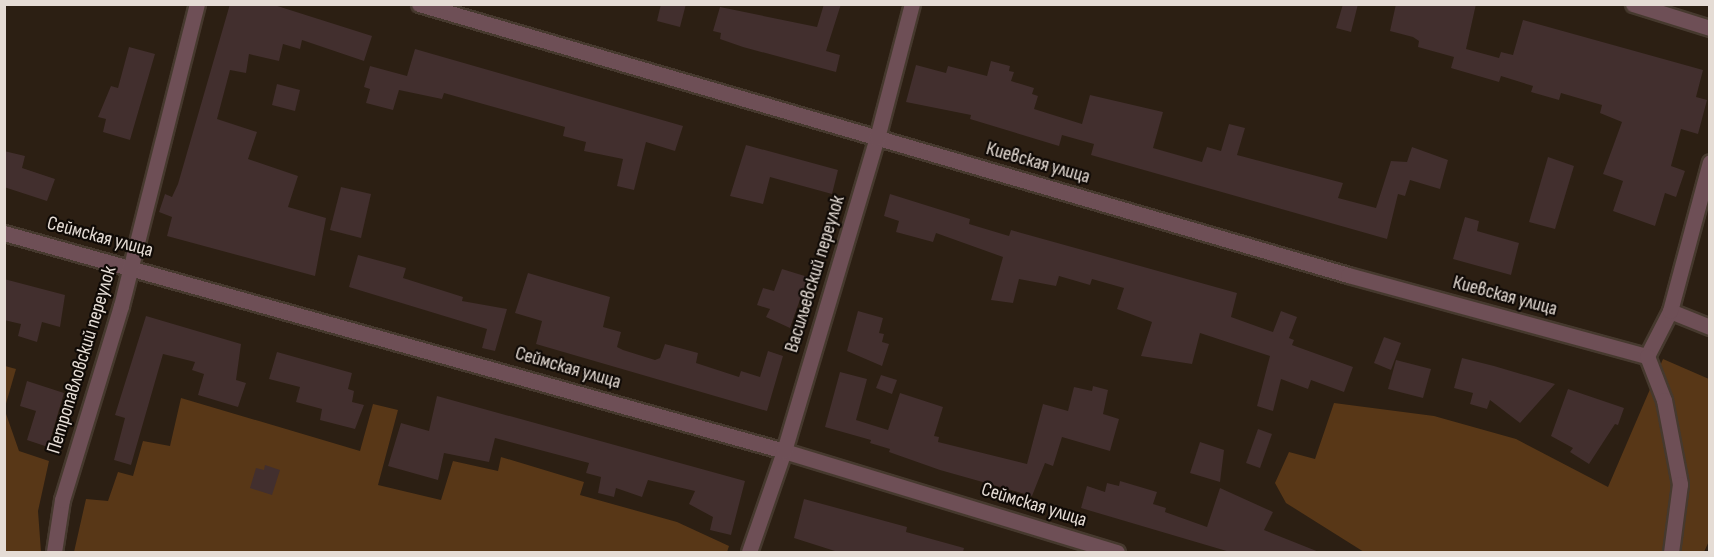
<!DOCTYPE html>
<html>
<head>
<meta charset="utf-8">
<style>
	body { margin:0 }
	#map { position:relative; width:1714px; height:557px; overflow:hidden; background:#2c1f13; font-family:"Sofia Sans Condensed",sans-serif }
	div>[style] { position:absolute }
	.green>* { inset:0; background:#583717 }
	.building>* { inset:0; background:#422f2e }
	.roads { filter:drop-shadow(2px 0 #46392e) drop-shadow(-2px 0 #46392e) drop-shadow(0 2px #46392e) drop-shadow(0 -2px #46392e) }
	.street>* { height:15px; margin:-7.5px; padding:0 7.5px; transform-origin:7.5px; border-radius:7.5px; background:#6e4f56 }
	span { translate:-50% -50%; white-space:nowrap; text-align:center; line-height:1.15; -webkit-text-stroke:4.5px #100a06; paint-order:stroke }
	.street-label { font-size:20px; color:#e5dcd5 }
	.frame { position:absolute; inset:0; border:6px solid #e5dcd5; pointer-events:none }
</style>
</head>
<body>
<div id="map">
	<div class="green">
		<div style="clip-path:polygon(1663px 359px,1709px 379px,1710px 539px,1704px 552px,1364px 552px,1286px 503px,1275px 483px,1289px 452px,1315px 459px,1334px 403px,1434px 416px,1516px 439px,1608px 487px)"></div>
		<div style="clip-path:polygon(5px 366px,16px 369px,5px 407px,4px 366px)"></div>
		<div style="clip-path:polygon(181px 398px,360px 451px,373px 404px,398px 410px,378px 485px,441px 500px,453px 461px,498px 471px,501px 457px,584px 482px,580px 495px,677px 522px,729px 546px,727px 552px,74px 552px,86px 499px,108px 501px,118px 472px,133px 476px,143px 441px,170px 446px)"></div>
		<div style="clip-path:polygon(5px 411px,19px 451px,49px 461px,38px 511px,41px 552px,5px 552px)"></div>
	</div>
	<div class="building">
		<div style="clip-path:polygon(230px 4px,271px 4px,372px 36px,364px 61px,302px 40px,300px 49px,283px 44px,279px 61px,249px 54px,246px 73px,230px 70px,217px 119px,257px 132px,248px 159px,298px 176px,288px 207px,326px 218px,315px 276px,167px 236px,172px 217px,159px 212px,165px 194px,172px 197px,178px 184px)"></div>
		<div style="clip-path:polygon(661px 4px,686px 4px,680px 27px,657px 21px)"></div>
		<div style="clip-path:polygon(824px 4px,841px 4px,826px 51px,840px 55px,836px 72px,743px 47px,720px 39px,721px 33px,713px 31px,720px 7px,817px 27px)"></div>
		<div style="clip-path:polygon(1343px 4px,1358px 4px,1351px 32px,1336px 28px)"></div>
		<div style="clip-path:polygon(1396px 4px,1476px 4px,1466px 49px,1499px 58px,1501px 52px,1513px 55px,1523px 20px,1703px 70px,1696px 97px,1707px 100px,1698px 134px,1681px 129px,1671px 166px,1685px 171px,1676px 197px,1665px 193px,1655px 226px,1613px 211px,1623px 181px,1603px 174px,1622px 122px,1600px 113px,1602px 105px,1561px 93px,1559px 100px,1531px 92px,1533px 86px,1501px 76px,1499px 82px,1451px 68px,1454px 57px,1418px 47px,1419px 41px,1413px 37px,1390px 31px)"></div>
		<div style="clip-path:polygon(129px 47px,155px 54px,130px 140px,103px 132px,106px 119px,98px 117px,111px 86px,118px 88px)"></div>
		<div style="clip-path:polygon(415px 49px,683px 126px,675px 151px,646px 142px,634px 190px,617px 186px,623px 159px,584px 151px,586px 142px,563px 136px,565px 127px,444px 93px,442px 99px,399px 90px,393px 110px,366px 103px,370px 89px,364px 87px,370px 66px,407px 76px)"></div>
		<div style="clip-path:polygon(991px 61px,1010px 66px,1009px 71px,1014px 72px,1011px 81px,1034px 88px,1032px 94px,1038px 96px,1034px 109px,1082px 124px,1090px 95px,1163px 112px,1153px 148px,1202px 162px,1207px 147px,1221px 151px,1229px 124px,1245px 128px,1237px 155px,1343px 183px,1338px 198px,1376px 208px,1391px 161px,1407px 162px,1412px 147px,1448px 160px,1440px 189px,1410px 180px,1405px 196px,1398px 194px,1387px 239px,1091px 155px,1094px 144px,1062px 135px,1059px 146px,970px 119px,971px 115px,906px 102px,916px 65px,946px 73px,948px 66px,987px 76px)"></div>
		<div style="clip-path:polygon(277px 84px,300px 90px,295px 111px,272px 105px)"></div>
		<div style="clip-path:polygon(746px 145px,838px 170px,832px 194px,770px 177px,763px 204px,730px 196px)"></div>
		<div style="clip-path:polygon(4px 151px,25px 156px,22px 168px,55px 179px,47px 201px,4px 187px)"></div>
		<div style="clip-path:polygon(1548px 157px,1574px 166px,1555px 229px,1529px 222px)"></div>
		<div style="clip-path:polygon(341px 187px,371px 194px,361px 238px,330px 230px)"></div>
		<div style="clip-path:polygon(890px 194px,970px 219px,969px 224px,1009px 236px,1011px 230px,1237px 293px,1231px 317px,1273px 332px,1281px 311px,1297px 317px,1289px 338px,1294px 340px,1292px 345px,1353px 367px,1344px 392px,1311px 380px,1308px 389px,1281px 379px,1273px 411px,1257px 406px,1270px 356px,1200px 333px,1192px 364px,1141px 356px,1152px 322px,1117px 309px,1124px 288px,1092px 279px,1090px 285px,1059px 276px,1056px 286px,1019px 279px,1013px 303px,991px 300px,1003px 257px,936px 233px,933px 242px,896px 232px,899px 221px,884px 216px)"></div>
		<div style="clip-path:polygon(1465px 217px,1479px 221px,1477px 231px,1519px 243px,1511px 275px,1453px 259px)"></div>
		<div style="clip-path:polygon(358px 255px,406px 268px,403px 278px,463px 297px,462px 301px,507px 309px,495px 351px,482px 348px,487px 329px,349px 287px)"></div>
		<div style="clip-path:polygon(782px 269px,808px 277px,790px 328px,766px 317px,770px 309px,757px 305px,763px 288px,774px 291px)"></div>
		<div style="clip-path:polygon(528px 273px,610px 297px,603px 327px,621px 332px,617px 347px,623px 350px,655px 360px,660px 358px,665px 344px,698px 353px,696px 363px,739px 377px,741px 371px,760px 377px,768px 351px,783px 356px,767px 411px,536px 344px,542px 321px,515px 313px)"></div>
		<div style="clip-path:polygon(4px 279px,65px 295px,60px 327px,42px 322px,37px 342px,18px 336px,21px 324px,4px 320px)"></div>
		<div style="clip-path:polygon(858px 311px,883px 318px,879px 333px,884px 334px,882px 342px,889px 344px,882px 366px,847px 351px)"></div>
		<div style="clip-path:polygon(146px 316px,241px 344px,236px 380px,246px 383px,238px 407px,198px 395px,204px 374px,192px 370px,195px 362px,163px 354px,131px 465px,114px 460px,125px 418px,115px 415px)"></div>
		<div style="clip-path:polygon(1384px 337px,1401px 343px,1391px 370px,1374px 363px)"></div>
		<div style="clip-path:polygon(277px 352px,352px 373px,348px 389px,354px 391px,352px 402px,364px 405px,355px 429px,320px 420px,322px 409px,296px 402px,300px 387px,269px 379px)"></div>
		<div style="clip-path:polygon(1462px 358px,1494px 366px,1555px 384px,1520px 423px,1490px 400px,1487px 409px,1470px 404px,1473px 393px,1454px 388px)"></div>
		<div style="clip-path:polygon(1396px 360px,1431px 369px,1423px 398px,1388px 389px)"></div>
		<div style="clip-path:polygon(840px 372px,867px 379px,856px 420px,888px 430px,900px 393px,943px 407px,934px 436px,939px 437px,938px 442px,1027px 464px,1043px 404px,1068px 411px,1074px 387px,1092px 391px,1093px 386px,1108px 390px,1103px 414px,1119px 419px,1110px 451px,1062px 437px,1053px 466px,1045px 463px,1032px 496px,940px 470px,889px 452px,890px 449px,870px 443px,871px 440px,825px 427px)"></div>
		<div style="clip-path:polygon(881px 375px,897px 380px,892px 394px,876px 388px)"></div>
		<div style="clip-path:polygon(27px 381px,64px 393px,48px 447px,27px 440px,36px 411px,20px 406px)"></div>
		<div style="clip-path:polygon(1568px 389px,1624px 408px,1618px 425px,1615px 424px,1589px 464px,1570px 452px,1573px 448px,1551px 436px)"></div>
		<div style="clip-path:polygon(437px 396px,745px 481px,731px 535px,710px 530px,713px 517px,689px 504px,695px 491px,648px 480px,642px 497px,616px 488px,614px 497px,598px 493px,601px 477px,586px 473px,589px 463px,495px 438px,489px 462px,444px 453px,438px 480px,388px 466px,401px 423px,429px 431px)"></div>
		<div style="clip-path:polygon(1258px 429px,1272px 434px,1260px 468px,1246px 463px)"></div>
		<div style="clip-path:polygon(1200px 442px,1224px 450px,1220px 482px,1190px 473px)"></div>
		<div style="clip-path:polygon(265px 465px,280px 470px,272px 495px,250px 488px,256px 468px,264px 470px)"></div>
		<div style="clip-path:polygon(1120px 481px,1157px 492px,1153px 504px,1166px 508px,1165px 512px,1207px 527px,1220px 488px,1273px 512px,1264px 530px,1319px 552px,1230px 552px,1081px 508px,1087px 486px,1105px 492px,1107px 483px,1119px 486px)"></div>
		<div style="clip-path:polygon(804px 499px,907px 527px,906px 532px,964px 548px,963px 552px,838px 552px,794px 538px)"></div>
	</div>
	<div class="roads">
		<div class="street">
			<div style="left:419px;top:4px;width:968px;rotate:16.26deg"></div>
			<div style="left:1348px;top:275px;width:310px;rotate:15.2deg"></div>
			<div style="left:1633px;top:4px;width:81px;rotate:17.3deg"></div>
			<div style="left:4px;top:233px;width:810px;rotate:15.61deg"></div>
			<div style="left:784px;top:451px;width:348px;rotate:16.9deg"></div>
			<div style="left:1670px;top:311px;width:43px;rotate:21.8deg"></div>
			<div style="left:1647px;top:356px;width:51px;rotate:-62.9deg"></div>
			<div style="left:1670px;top:311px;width:154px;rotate:-75deg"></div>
			<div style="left:1647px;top:356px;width:47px;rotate:68.9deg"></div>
			<div style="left:1664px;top:400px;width:86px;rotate:79.2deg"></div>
			<div style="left:1680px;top:484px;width:69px;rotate:97.5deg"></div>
			<div style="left:54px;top:552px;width:53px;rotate:-81.3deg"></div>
			<div style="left:62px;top:500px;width:203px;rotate:-73.1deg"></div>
			<div style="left:121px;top:306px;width:311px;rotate:-75.9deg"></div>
			<div style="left:749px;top:552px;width:107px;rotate:-70.9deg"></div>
			<div style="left:784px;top:451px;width:327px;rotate:-73.5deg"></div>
			<div style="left:877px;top:138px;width:138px;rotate:-75.4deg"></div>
		</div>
	</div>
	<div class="street-label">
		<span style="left:1038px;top:163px;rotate:16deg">Киевская улица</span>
		<span style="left:100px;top:237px;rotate:15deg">Сеймская улица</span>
		<span style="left:815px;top:274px;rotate:-73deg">Васильевский переулок</span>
		<span style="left:1505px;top:296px;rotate:15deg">Киевская улица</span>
		<span style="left:82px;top:360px;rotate:-73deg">Петропавловский переулок</span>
		<span style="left:568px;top:368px;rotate:16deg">Сеймская улица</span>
		<span style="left:1034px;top:505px;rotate:17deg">Сеймская улица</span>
	</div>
	<div class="frame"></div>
</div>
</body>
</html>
